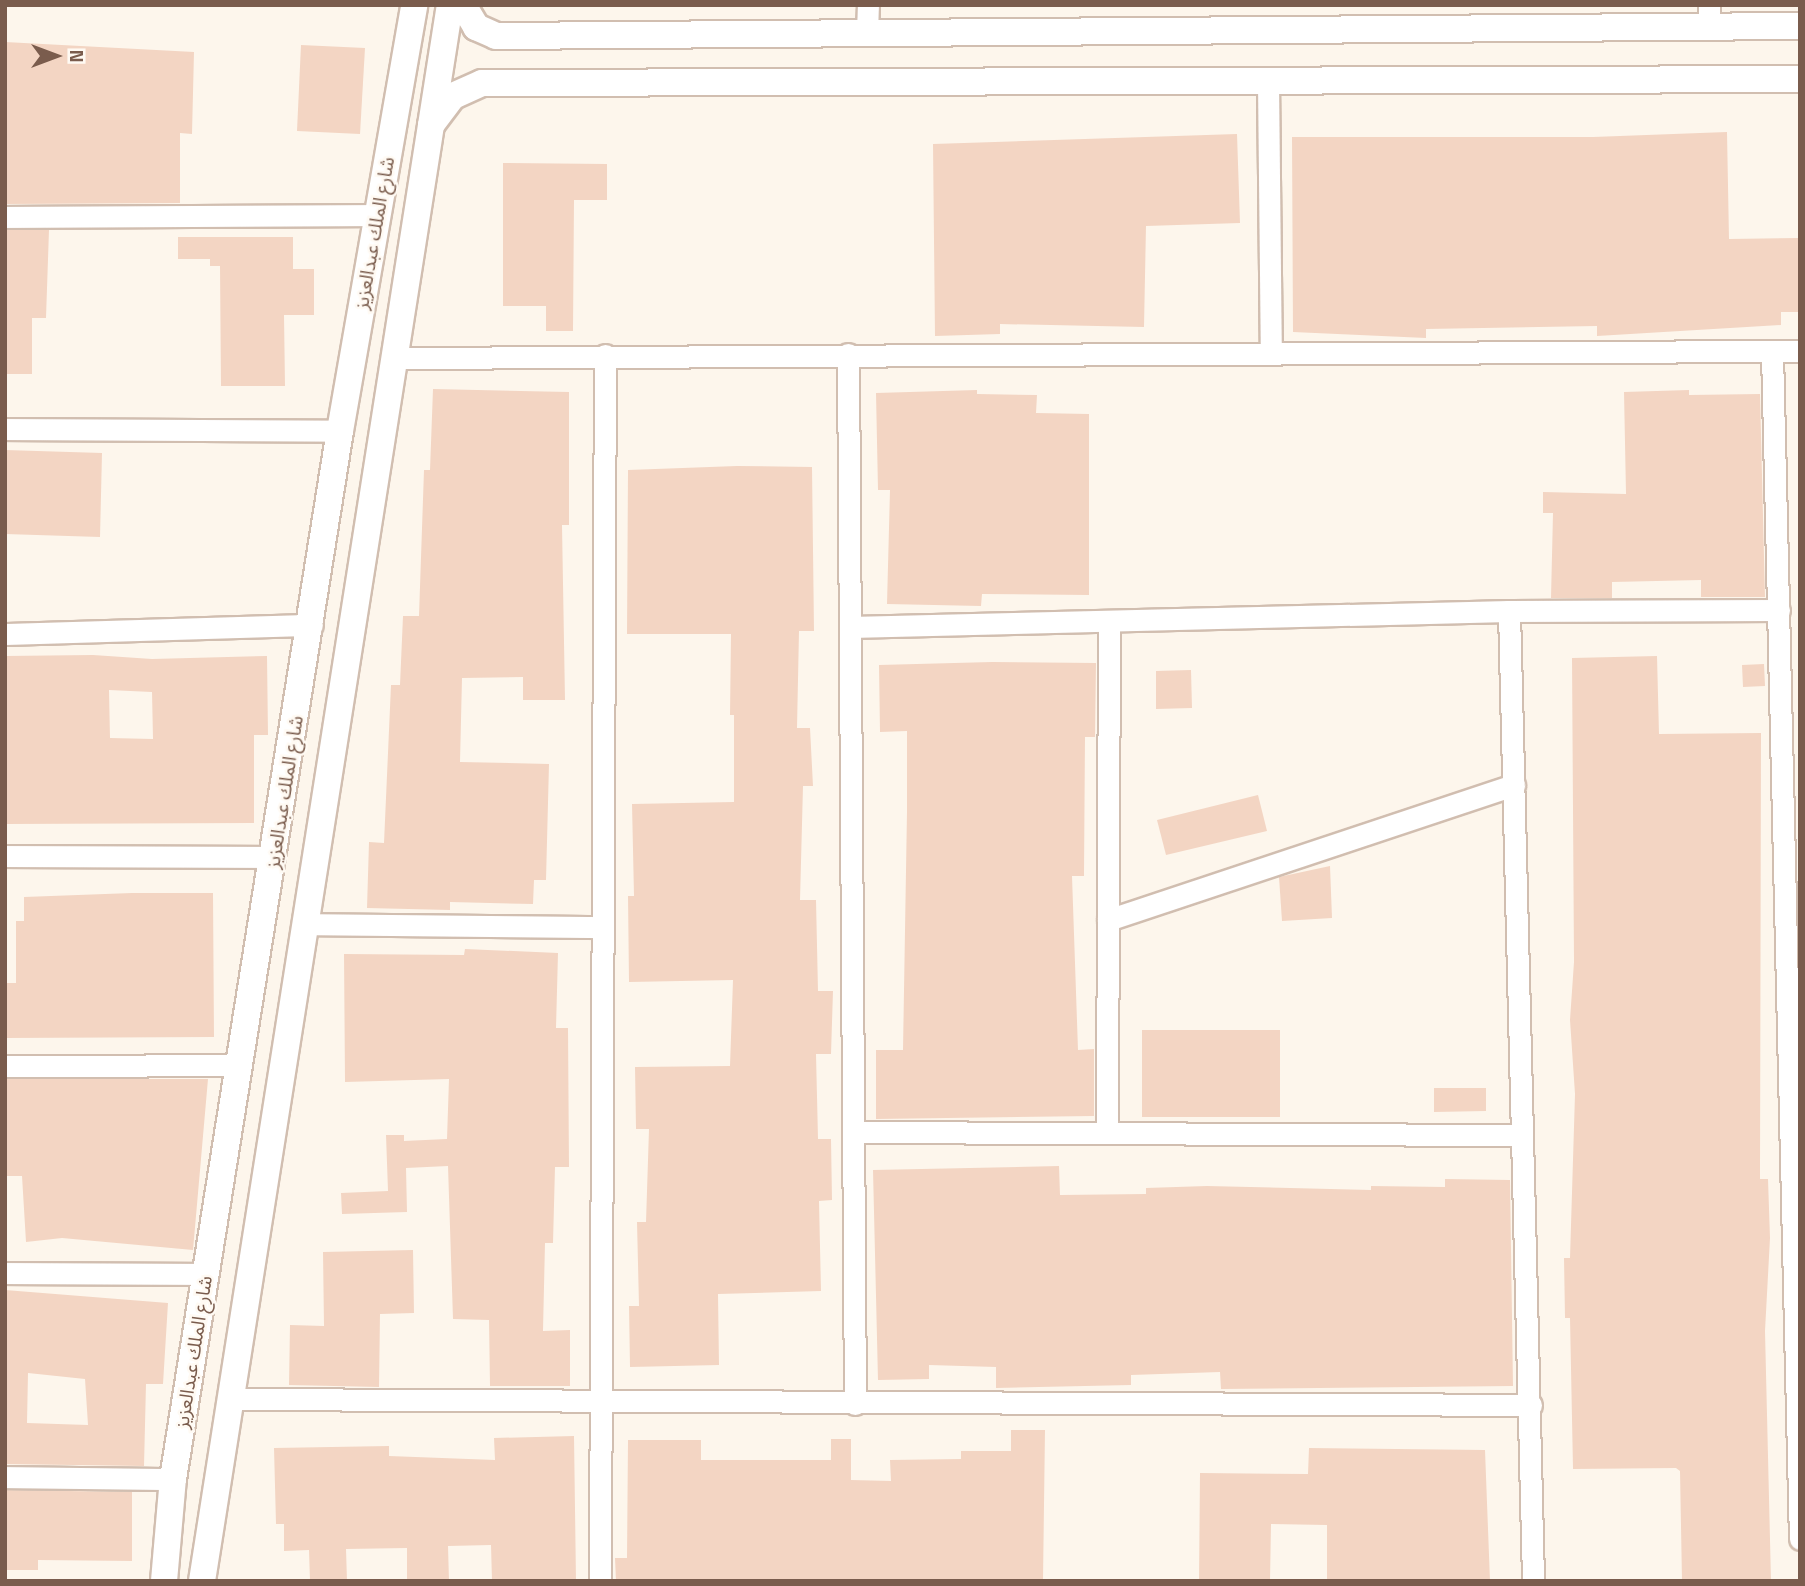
<!DOCTYPE html>
<html>
<head>
<meta charset="utf-8">
<style>
	body { margin:0 }
	#map { position:relative; width:1805px; height:1586px; overflow:hidden; background:#fdf6ec; font-family:"Titillium Web","Noto Sans Arabic",sans-serif }
	div>[style] { position:absolute }
	.building>* { inset:0; background:#f3d5c3 }
	.roads { filter:drop-shadow(2px 0 #d1beb0) drop-shadow(-2px 0 #d1beb0) drop-shadow(0 2px #d1beb0) drop-shadow(0 -2px #d1beb0) }
	.minor>* { height:21px; margin:-10.5px; padding:0 10.5px; transform-origin:10.5px; border-radius:10.5px; background:#fff }
	.tertiary>* { height:26px; margin:-13px; padding:0 13px; transform-origin:13px; border-radius:13px; background:#fff }
	span { translate:-50% -50%; white-space:nowrap; text-align:center; line-height:1.15; -webkit-text-stroke:5px #fffaf3; paint-order:stroke }
	.street-label { font-size:19px; color:#7a5c4d }
	.frame { position:absolute; inset:0; border:7px solid #7a5c4d; pointer-events:none }
	.north { position:absolute; left:21px; top:21px; width:70px; height:70px; -webkit-text-stroke:5px #fffaf3; paint-order:stroke; rotate:90deg; font-size:19px; font-weight:700; line-height:28px; text-align:center; color:#7a5c4d }
	.north::after { content:''; display:block; margin:auto; width:24px; height:32px; background:#7a5c4d; clip-path:polygon(50% 0,100% 100%,50% 72%,0 100%) }
</style>
</head>
<body>
<div id="map">
	<div class="building">
		<div style="clip-path:polygon(5px 42px,194px 52px,192px 134px,180px 133px,180px 203px,5px 204px)"></div>
		<div style="clip-path:polygon(301px 45px,365px 48px,360px 134px,297px 131px)"></div>
		<div style="clip-path:polygon(1727px 132px,1729px 239px,1800px 238px,1800px 312px,1781px 312px,1781px 325px,1597px 336px,1597px 326px,1426px 329px,1426px 338px,1293px 332px,1292px 137px,1593px 137px)"></div>
		<div style="clip-path:polygon(1237px 134px,1240px 223px,1146px 226px,1144px 327px,1000px 324px,1000px 334px,935px 336px,933px 144px)"></div>
		<div style="clip-path:polygon(503px 163px,607px 164px,607px 200px,574px 200px,573px 331px,546px 331px,546px 306px,503px 306px)"></div>
		<div style="clip-path:polygon(5px 230px,49px 230px,46px 318px,32px 318px,32px 374px,5px 374px)"></div>
		<div style="clip-path:polygon(178px 237px,293px 237px,293px 269px,314px 269px,314px 315px,284px 315px,285px 386px,221px 386px,220px 266px,210px 266px,210px 259px,178px 259px)"></div>
		<div style="clip-path:polygon(433px 389px,569px 392px,569px 525px,562px 525px,565px 700px,523px 700px,523px 677px,462px 678px,460px 762px,549px 764px,546px 880px,534px 880px,533px 904px,450px 902px,450px 910px,367px 908px,369px 842px,384px 843px,391px 685px,400px 685px,403px 616px,419px 616px,424px 470px,430px 470px)"></div>
		<div style="clip-path:polygon(977px 390px,977px 394px,1037px 395px,1036px 413px,1089px 414px,1089px 595px,982px 594px,981px 606px,887px 604px,890px 490px,878px 490px,876px 393px)"></div>
		<div style="clip-path:polygon(1689px 390px,1689px 395px,1760px 394px,1765px 597px,1701px 597px,1701px 580px,1612px 582px,1612px 598px,1551px 598px,1553px 513px,1543px 513px,1543px 492px,1626px 494px,1624px 392px)"></div>
		<div style="clip-path:polygon(5px 450px,102px 453px,100px 537px,5px 534px)"></div>
		<div style="clip-path:polygon(737px 466px,812px 467px,814px 631px,799px 631px,797px 728px,810px 728px,813px 786px,803px 786px,800px 900px,816px 900px,818px 991px,833px 991px,831px 1054px,816px 1054px,818px 1139px,831px 1139px,832px 1200px,819px 1201px,821px 1291px,718px 1294px,719px 1365px,630px 1367px,629px 1306px,639px 1306px,637px 1222px,646px 1222px,649px 1129px,636px 1129px,635px 1067px,730px 1066px,733px 980px,629px 982px,628px 896px,634px 896px,632px 804px,734px 802px,734px 715px,730px 715px,731px 634px,627px 634px,628px 470px)"></div>
		<div style="clip-path:polygon(evenodd,93px 655px,152px 659px,267px 656px,268px 735px,254px 735px,254px 823px,5px 824px,5px 656px,93px 655px,109px 690px,152px 692px,153px 739px,110px 738px,109px 690px)"></div>
		<div style="clip-path:polygon(1657px 656px,1659px 734px,1761px 733px,1760px 1179px,1768px 1179px,1770px 1238px,1765px 1331px,1771px 1581px,1682px 1581px,1680px 1471px,1676px 1468px,1573px 1469px,1570px 1318px,1565px 1318px,1564px 1258px,1570px 1258px,1575px 1094px,1570px 1020px,1574px 962px,1572px 658px)"></div>
		<div style="clip-path:polygon(992px 662px,1096px 663px,1095px 737px,1085px 737px,1084px 876px,1072px 876px,1078px 1050px,1094px 1049px,1094px 1116px,876px 1119px,876px 1050px,903px 1050px,907px 811px,907px 731px,880px 732px,879px 665px)"></div>
		<div style="clip-path:polygon(1764px 664px,1765px 686px,1743px 687px,1742px 665px)"></div>
		<div style="clip-path:polygon(1191px 670px,1192px 708px,1156px 709px,1156px 671px)"></div>
		<div style="clip-path:polygon(1258px 795px,1267px 831px,1166px 855px,1157px 820px)"></div>
		<div style="clip-path:polygon(1330px 866px,1332px 918px,1282px 921px,1279px 877px)"></div>
		<div style="clip-path:polygon(132px 893px,213px 893px,214px 1037px,5px 1038px,5px 983px,16px 983px,16px 921px,24px 921px,24px 897px)"></div>
		<div style="clip-path:polygon(465px 949px,558px 953px,556px 1028px,568px 1028px,569px 1167px,555px 1167px,553px 1243px,545px 1243px,543px 1331px,570px 1330px,570px 1386px,490px 1386px,489px 1320px,453px 1319px,448px 1166px,406px 1168px,407px 1212px,342px 1214px,341px 1193px,388px 1191px,386px 1135px,404px 1135px,404px 1141px,447px 1139px,449px 1079px,345px 1082px,344px 954px,464px 955px)"></div>
		<div style="clip-path:polygon(1142px 1030px,1280px 1030px,1280px 1117px,1142px 1117px)"></div>
		<div style="clip-path:polygon(5px 1079px,208px 1079px,193px 1250px,62px 1238px,26px 1242px,22px 1176px,5px 1176px)"></div>
		<div style="clip-path:polygon(1434px 1088px,1486px 1088px,1486px 1111px,1434px 1112px)"></div>
		<div style="clip-path:polygon(1059px 1166px,1060px 1195px,1146px 1194px,1146px 1188px,1207px 1186px,1371px 1190px,1371px 1186px,1445px 1187px,1445px 1179px,1510px 1180px,1513px 1386px,1221px 1389px,1220px 1372px,1131px 1375px,1131px 1385px,996px 1388px,996px 1367px,929px 1365px,929px 1379px,878px 1380px,873px 1170px)"></div>
		<div style="clip-path:polygon(413px 1250px,414px 1313px,380px 1314px,379px 1387px,289px 1385px,290px 1325px,324px 1326px,323px 1252px)"></div>
		<div style="clip-path:polygon(evenodd,5px 1290px,168px 1303px,163px 1384px,146px 1384px,144px 1466px,5px 1464px,5px 1290px,28px 1373px,85px 1379px,88px 1425px,27px 1423px,28px 1373px)"></div>
		<div style="clip-path:polygon(1011px 1430px,1045px 1430px,1043px 1581px,616px 1581px,615px 1558px,627px 1558px,628px 1440px,701px 1440px,701px 1460px,831px 1460px,831px 1439px,851px 1439px,851px 1480px,891px 1481px,890px 1460px,961px 1459px,961px 1451px,1011px 1451px)"></div>
		<div style="clip-path:polygon(574px 1436px,576px 1581px,492px 1581px,491px 1545px,448px 1546px,449px 1581px,407px 1581px,407px 1548px,346px 1549px,347px 1581px,310px 1581px,309px 1550px,284px 1551px,284px 1524px,276px 1524px,274px 1448px,389px 1446px,389px 1456px,495px 1460px,494px 1438px)"></div>
		<div style="clip-path:polygon(1309px 1448px,1485px 1450px,1490px 1581px,1327px 1581px,1327px 1525px,1271px 1524px,1270px 1581px,1199px 1581px,1200px 1473px,1308px 1474px)"></div>
		<div style="clip-path:polygon(5px 1490px,132px 1492px,132px 1561px,38px 1560px,38px 1570px,5px 1570px)"></div>
	</div>
	<div class="roads">
		<div class="minor">
			<div style="left:1709px;top:5px;width:21px;rotate:90deg"></div>
			<div style="left:867px;top:32px;width:27px;rotate:-88deg"></div>
			<div style="left:1268px;top:81px;width:272px;rotate:89.4deg"></div>
			<div style="left:5px;top:217px;width:372px;rotate:-0.3deg"></div>
			<div style="left:1772px;top:352px;width:1187px;rotate:88.65deg"></div>
			<div style="left:848px;top:354px;width:1050px;rotate:89.62deg"></div>
			<div style="left:394px;top:358px;width:1406px;rotate:-0.29deg"></div>
			<div style="left:5px;top:429px;width:335px;rotate:0.3deg"></div>
			<div style="left:1509px;top:611px;width:970px;rotate:88.58deg"></div>
			<div style="left:850px;top:627px;width:659px;rotate:-1.39deg"></div>
			<div style="left:1509px;top:611px;width:270px;rotate:-0.2deg"></div>
			<div style="left:5px;top:634px;width:307px;rotate:-1.7deg"></div>
			<div style="left:5px;top:856px;width:269px;rotate:0.2deg"></div>
			<div style="left:1108px;top:920px;width:428px;rotate:-18.4deg"></div>
			<div style="left:303px;top:924px;width:299px;rotate:0.6deg"></div>
			<div style="left:5px;top:1066px;width:234px;rotate:-0.2deg"></div>
			<div style="left:853px;top:1132px;width:669px;rotate:0.26deg"></div>
			<div style="left:1107px;top:1133px;width:512px;rotate:-89.78deg"></div>
			<div style="left:5px;top:1273px;width:200px;rotate:0.3deg"></div>
			<div style="left:229px;top:1399px;width:1302px;rotate:0.26deg"></div>
			<div style="left:5px;top:1477px;width:168px;rotate:0.7deg"></div>
			<div style="left:600px;top:1581px;width:1226px;rotate:-89.77deg"></div>
		</div>
		<div class="tertiary">
			<div style="left:463px;top:5px;width:26px;rotate:59deg"></div>
			<div style="left:476px;top:27px;width:22px;rotate:24deg"></div>
			<div style="left:496px;top:36px;width:1304px;rotate:-0.44deg"></div>
			<div style="left:431px;top:125px;width:36px;rotate:-53deg"></div>
			<div style="left:453px;top:96px;width:32px;rotate:-24deg"></div>
			<div style="left:482px;top:83px;width:1318px;rotate:-0.17deg"></div>
			<div style="left:164px;top:1581px;width:102px;rotate:-85deg"></div>
			<div style="left:173px;top:1479px;width:1061px;rotate:-80.95deg"></div>
			<div style="left:340px;top:431px;width:432px;rotate:-80.1deg"></div>
			<div style="left:202px;top:1581px;width:1595px;rotate:-81.06deg"></div>
		</div>
	</div>
	<div class="street-label">
		<span style="left:374px;top:233px;rotate:-80deg">شارع الملك عبدالعزيز</span>
		<span style="left:284px;top:792px;rotate:-81deg">شارع الملك عبدالعزيز</span>
		<span style="left:193px;top:1352px;rotate:-81deg">شارع الملك عبدالعزيز</span>
	</div>
	<div class="frame"></div>
	<div class="north">N</div>
</div>
</body>
</html>
